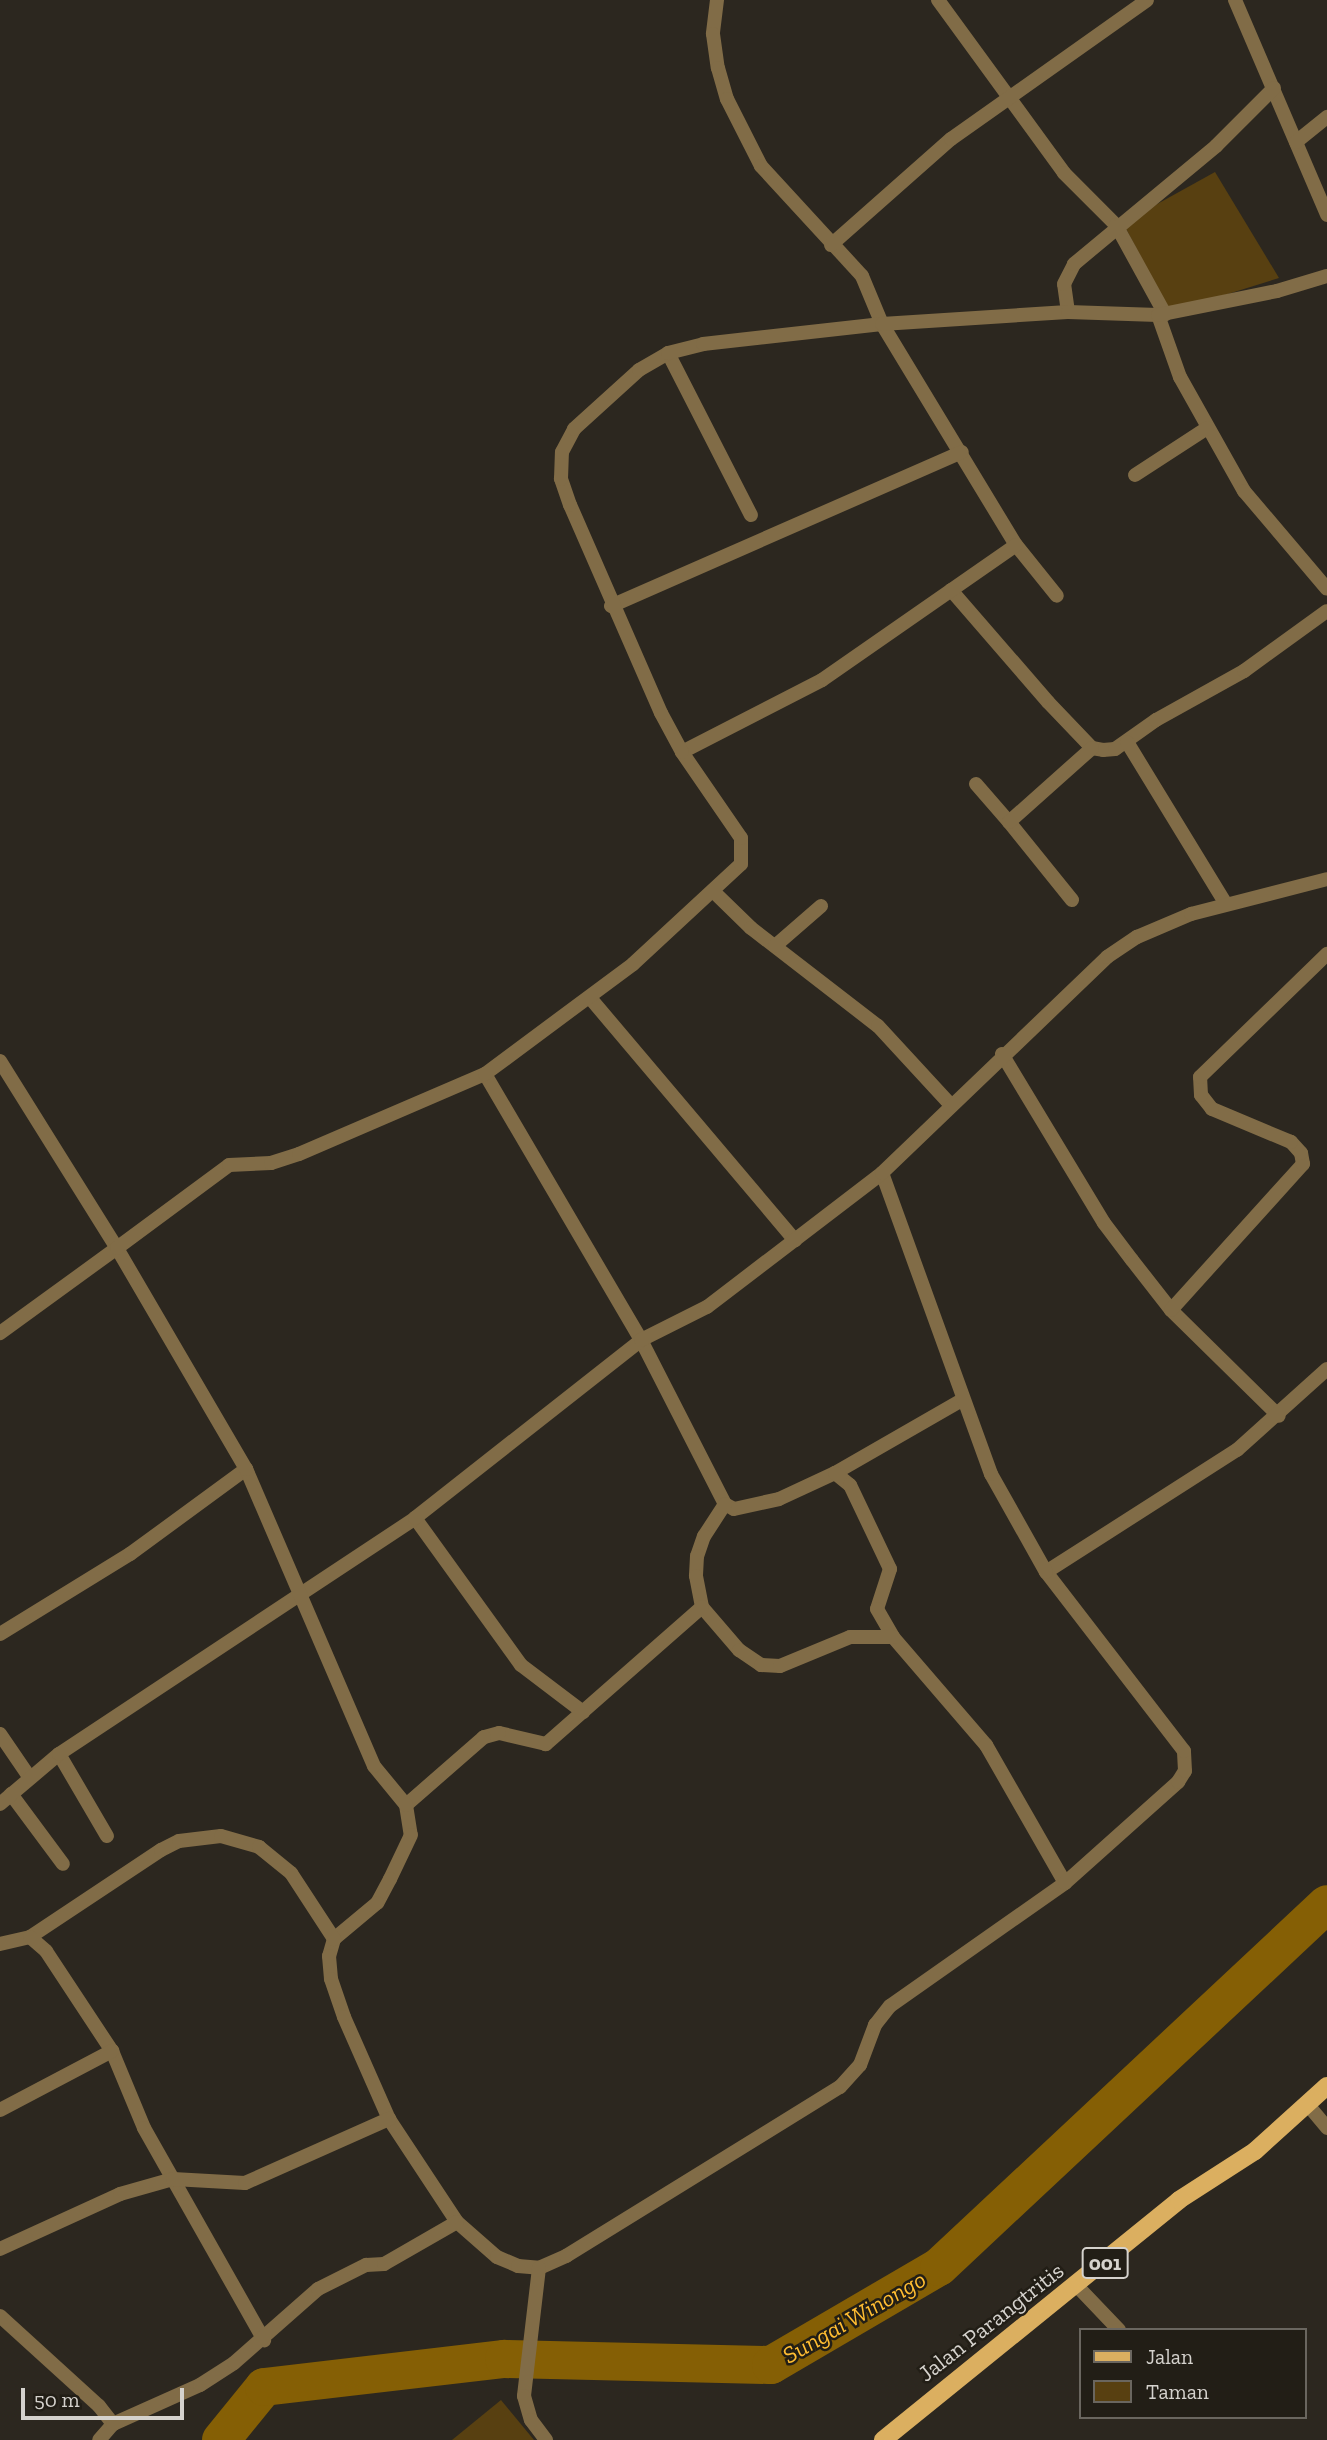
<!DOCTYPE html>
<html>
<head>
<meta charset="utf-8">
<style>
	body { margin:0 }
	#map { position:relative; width:1327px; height:2440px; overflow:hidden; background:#2c271f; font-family:"Zilla Slab",serif }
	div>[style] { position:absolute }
	.green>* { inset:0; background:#584011 }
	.river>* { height:38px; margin:-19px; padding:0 19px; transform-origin:19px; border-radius:19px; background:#855f05 }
	.minor>* { height:14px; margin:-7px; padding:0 7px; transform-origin:7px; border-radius:7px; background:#816c47 }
	.primary>* { height:18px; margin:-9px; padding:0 9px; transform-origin:9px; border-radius:9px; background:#dbaf60 }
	span { translate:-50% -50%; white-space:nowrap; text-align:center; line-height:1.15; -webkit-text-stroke:5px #221e16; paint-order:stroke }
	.shield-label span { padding:2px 5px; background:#221e16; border:2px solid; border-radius:5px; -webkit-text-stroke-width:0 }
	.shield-label { font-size:21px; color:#d5d2cd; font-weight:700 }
	.street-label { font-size:23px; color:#d5d2cd }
	.water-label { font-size:24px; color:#ffbd32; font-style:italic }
	.legend { position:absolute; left:1079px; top:2328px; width:228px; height:91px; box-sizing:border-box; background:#221e16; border:2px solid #6a665f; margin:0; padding:9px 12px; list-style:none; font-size:21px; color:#d5d2cd }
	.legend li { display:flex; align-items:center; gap:14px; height:35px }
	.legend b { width:35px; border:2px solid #6a665f }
	.scale { position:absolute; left:21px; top:2388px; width:163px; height:32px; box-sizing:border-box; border:4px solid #d5d2cd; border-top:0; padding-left:9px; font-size:21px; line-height:24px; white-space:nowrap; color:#d5d2cd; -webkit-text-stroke:5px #221e16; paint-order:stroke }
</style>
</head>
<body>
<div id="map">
	<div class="green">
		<div style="clip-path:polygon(1215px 172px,1279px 278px,1170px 312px,1123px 223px)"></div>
		<div style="clip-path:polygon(501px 2400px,534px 2440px,452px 2440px)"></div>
	</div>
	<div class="river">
		<div style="left:221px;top:2440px;width:68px;rotate:-50.9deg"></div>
		<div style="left:264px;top:2387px;width:242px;rotate:-6.7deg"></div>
		<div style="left:504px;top:2359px;width:267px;rotate:1.3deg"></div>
		<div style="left:771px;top:2365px;width:194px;rotate:-30.3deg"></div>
		<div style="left:939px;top:2267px;width:531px;rotate:-43.09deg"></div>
	</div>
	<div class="minor">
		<div style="left:717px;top:0;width:34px;rotate:97deg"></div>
		<div style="left:713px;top:34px;width:34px;rotate:82deg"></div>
		<div style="left:718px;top:68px;width:32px;rotate:74deg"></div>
		<div style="left:727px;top:99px;width:75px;rotate:63.1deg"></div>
		<div style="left:761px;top:166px;width:149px;rotate:47.4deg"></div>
		<div style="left:862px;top:276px;width:52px;rotate:67.4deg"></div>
		<div style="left:882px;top:324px;width:258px;rotate:58.8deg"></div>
		<div style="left:1016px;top:545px;width:65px;rotate:51.2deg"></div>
		<div style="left:938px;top:0;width:214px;rotate:53.9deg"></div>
		<div style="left:1064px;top:173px;width:74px;rotate:45deg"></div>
		<div style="left:1116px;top:225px;width:102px;rotate:61.2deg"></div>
		<div style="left:1235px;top:0;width:234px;rotate:66.8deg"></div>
		<div style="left:1296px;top:142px;width:40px;rotate:-39deg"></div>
		<div style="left:831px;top:245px;width:160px;rotate:-41.5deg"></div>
		<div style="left:951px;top:139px;width:240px;rotate:-35.3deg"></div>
		<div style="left:1068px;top:312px;width:28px;rotate:-98deg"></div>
		<div style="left:1064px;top:284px;width:22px;rotate:-63deg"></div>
		<div style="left:1074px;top:264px;width:185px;rotate:-39.7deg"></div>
		<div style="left:1216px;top:146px;width:82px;rotate:-45deg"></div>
		<div style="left:1158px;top:315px;width:66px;rotate:70.5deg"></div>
		<div style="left:1180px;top:377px;width:131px;rotate:60.7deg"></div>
		<div style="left:1244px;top:491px;width:128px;rotate:49.7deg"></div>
		<div style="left:668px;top:353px;width:182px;rotate:62.9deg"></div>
		<div style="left:1135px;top:475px;width:86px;rotate:-33.1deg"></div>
		<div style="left:951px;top:590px;width:148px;rotate:49.1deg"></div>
		<div style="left:1048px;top:702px;width:64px;rotate:46.3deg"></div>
		<div style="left:1092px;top:748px;width:11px;rotate:10deg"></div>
		<div style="left:1103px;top:750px;width:12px;rotate:-5deg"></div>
		<div style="left:1115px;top:749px;width:50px;rotate:-35.3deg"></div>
		<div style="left:1156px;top:720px;width:101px;rotate:-29.1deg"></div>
		<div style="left:1244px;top:671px;width:102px;rotate:-35.9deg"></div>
		<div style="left:611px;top:606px;width:383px;rotate:-23.7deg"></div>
		<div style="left:1127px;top:742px;width:190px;rotate:58.6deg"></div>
		<div style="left:682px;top:752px;width:157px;rotate:-27.2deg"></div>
		<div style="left:822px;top:680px;width:236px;rotate:-34.8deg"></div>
		<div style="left:976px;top:784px;width:50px;rotate:49deg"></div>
		<div style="left:715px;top:893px;width:50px;rotate:44.2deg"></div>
		<div style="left:751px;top:928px;width:160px;rotate:37.7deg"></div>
		<div style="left:878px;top:1026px;width:106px;rotate:47.3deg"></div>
		<div style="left:1072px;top:900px;width:100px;rotate:-128.9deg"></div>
		<div style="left:1009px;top:822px;width:111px;rotate:-41.7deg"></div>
		<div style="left:775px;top:946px;width:61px;rotate:-41deg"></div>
		<div style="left:591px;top:999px;width:316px;rotate:49.8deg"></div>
		<div style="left:1002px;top:1054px;width:197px;rotate:58.9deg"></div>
		<div style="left:1104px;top:1223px;width:46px;rotate:52.9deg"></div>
		<div style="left:1132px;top:1260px;width:63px;rotate:52deg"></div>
		<div style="left:1171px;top:1310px;width:151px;rotate:44.5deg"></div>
		<div style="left:0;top:1061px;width:221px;rotate:58deg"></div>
		<div style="left:117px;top:1248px;width:145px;rotate:144deg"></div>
		<div style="left:485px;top:1074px;width:308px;rotate:59.6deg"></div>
		<div style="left:641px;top:1340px;width:184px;rotate:62.9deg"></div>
		<div style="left:725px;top:1504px;width:10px;rotate:29deg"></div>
		<div style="left:734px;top:1509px;width:46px;rotate:-12.5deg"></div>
		<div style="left:779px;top:1499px;width:62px;rotate:-24.9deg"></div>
		<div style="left:835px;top:1473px;width:146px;rotate:-29.9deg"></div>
		<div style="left:1171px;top:1310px;width:197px;rotate:-47.9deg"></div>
		<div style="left:1303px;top:1164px;width:11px;rotate:-100deg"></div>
		<div style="left:1301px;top:1153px;width:15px;rotate:-132deg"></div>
		<div style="left:1291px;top:1142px;width:86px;rotate:-157.3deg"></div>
		<div style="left:1212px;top:1109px;width:18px;rotate:-128deg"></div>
		<div style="left:1201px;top:1095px;width:18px;rotate:-93deg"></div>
		<div style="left:1200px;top:1077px;width:177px;rotate:-44.1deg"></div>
		<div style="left:835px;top:1473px;width:19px;rotate:39deg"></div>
		<div style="left:850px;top:1485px;width:93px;rotate:64.5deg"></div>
		<div style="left:890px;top:1569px;width:42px;rotate:108deg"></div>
		<div style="left:877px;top:1609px;width:32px;rotate:60deg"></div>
		<div style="left:893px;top:1637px;width:143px;rotate:49.3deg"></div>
		<div style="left:986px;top:1745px;width:159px;rotate:60.2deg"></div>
		<div style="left:725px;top:1504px;width:38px;rotate:123deg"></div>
		<div style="left:704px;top:1536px;width:21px;rotate:109deg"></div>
		<div style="left:697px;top:1556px;width:20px;rotate:93deg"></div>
		<div style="left:696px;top:1576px;width:32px;rotate:79deg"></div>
		<div style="left:702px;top:1607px;width:57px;rotate:49.3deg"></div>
		<div style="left:739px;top:1650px;width:27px;rotate:34deg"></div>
		<div style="left:761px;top:1665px;width:19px;rotate:3deg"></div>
		<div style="left:780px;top:1666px;width:76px;rotate:-22.5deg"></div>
		<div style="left:850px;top:1637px;width:43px"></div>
		<div style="left:415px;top:1518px;width:181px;rotate:54.2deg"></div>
		<div style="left:521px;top:1665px;width:78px;rotate:37.2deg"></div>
		<div style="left:1046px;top:1572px;width:227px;rotate:-32.6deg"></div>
		<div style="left:1237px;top:1450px;width:121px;rotate:-42deg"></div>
		<div style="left:702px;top:1607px;width:208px;rotate:138.7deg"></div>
		<div style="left:546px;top:1744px;width:48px;rotate:-166.8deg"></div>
		<div style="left:499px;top:1733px;width:16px;rotate:165deg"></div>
		<div style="left:484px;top:1737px;width:103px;rotate:138.9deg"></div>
		<div style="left:406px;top:1805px;width:30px;rotate:81deg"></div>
		<div style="left:411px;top:1835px;width:49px;rotate:115.5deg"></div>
		<div style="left:390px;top:1879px;width:27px;rotate:118deg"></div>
		<div style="left:377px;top:1903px;width:56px;rotate:140.1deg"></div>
		<div style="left:334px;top:1939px;width:18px;rotate:106deg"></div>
		<div style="left:329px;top:1956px;width:23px;rotate:85deg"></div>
		<div style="left:331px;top:1979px;width:40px;rotate:71.1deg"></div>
		<div style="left:344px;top:2017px;width:111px;rotate:66.2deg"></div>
		<div style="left:389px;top:2119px;width:123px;rotate:56.6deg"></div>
		<div style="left:457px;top:2222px;width:53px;rotate:41.2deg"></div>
		<div style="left:497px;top:2257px;width:23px;rotate:23deg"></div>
		<div style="left:518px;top:2266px;width:21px;rotate:5deg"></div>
		<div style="left:539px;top:2268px;width:30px;rotate:-24deg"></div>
		<div style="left:566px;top:2256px;width:322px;rotate:-31.7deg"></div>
		<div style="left:840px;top:2087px;width:30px;rotate:-48deg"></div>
		<div style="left:860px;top:2065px;width:43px;rotate:-69.4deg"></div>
		<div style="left:875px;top:2025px;width:24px;rotate:-52deg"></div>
		<div style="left:890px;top:2006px;width:214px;rotate:-35.1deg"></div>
		<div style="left:1065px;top:1883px;width:152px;rotate:-41.8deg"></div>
		<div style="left:1178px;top:1782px;width:13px;rotate:-58deg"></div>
		<div style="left:1185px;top:1771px;width:20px;rotate:-93deg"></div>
		<div style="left:1184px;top:1751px;width:226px;rotate:-127.6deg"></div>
		<div style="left:1046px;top:1572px;width:112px;rotate:-119.3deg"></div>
		<div style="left:991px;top:1474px;width:320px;rotate:-109.9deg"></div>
		<div style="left:0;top:1634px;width:153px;rotate:-31.6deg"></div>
		<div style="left:130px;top:1554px;width:144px;rotate:-36.2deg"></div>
		<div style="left:0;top:1734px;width:53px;rotate:55.7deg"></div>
		<div style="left:59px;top:1754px;width:95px;rotate:59.7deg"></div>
		<div style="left:11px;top:1794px;width:87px;rotate:53.4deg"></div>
		<div style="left:0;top:1804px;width:77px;rotate:-40.3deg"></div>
		<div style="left:59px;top:1754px;width:427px;rotate:-33.5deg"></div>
		<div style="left:415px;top:1518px;width:288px;rotate:-38.2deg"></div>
		<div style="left:641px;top:1340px;width:74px;rotate:-26.6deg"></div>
		<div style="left:707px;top:1307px;width:220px;rotate:-37.4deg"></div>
		<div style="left:882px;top:1173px;width:312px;rotate:-43.8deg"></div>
		<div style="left:1107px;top:957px;width:36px;rotate:-34deg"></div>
		<div style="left:1137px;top:937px;width:59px;rotate:-23.1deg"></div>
		<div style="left:1191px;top:914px;width:140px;rotate:-14.4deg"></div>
		<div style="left:406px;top:1805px;width:50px;rotate:-129.4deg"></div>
		<div style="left:374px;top:1766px;width:323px;rotate:-113.3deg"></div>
		<div style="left:246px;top:1469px;width:256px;rotate:-120.3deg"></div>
		<div style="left:117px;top:1248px;width:139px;rotate:-36.5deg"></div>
		<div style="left:229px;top:1165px;width:42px;rotate:-2.7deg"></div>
		<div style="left:271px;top:1163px;width:29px;rotate:-18deg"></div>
		<div style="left:299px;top:1154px;width:202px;rotate:-23.3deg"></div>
		<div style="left:485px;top:1074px;width:184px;rotate:-36.6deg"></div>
		<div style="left:633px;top:964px;width:147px;rotate:-42.8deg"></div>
		<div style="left:741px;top:864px;width:26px;rotate:-90deg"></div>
		<div style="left:741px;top:838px;width:104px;rotate:-124.5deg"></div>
		<div style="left:682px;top:752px;width:44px;rotate:-118.3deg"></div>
		<div style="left:661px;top:713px;width:227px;rotate:-113.6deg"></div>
		<div style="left:570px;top:505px;width:28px;rotate:-109deg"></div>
		<div style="left:561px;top:479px;width:27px;rotate:-88deg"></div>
		<div style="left:562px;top:452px;width:26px;rotate:-62deg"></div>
		<div style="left:574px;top:429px;width:88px;rotate:-42.2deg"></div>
		<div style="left:639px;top:370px;width:34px;rotate:-30deg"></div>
		<div style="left:668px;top:353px;width:36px;rotate:-14deg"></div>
		<div style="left:703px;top:344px;width:180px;rotate:-6.4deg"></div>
		<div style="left:882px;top:324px;width:186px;rotate:-3.7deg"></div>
		<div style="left:1068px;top:312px;width:90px;rotate:1.9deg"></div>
		<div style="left:1158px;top:315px;width:121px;rotate:-11.4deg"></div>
		<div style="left:1277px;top:291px;width:52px;rotate:-16.7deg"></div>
		<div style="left:30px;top:1937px;width:157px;rotate:-33.6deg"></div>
		<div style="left:161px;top:1850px;width:20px;rotate:-27deg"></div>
		<div style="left:179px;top:1841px;width:42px;rotate:-6.8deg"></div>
		<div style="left:221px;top:1836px;width:40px;rotate:16deg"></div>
		<div style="left:259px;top:1847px;width:41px;rotate:39.1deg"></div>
		<div style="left:291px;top:1873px;width:79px;rotate:56.9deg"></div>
		<div style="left:0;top:1944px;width:31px;rotate:-13deg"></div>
		<div style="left:30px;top:1937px;width:21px;rotate:41deg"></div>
		<div style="left:46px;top:1951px;width:120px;rotate:56.6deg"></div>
		<div style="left:112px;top:2051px;width:83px;rotate:67.4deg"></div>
		<div style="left:144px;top:2128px;width:244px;rotate:60.5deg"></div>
		<div style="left:1308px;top:2105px;width:30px;rotate:50deg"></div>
		<div style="left:0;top:2110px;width:127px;rotate:-27.8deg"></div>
		<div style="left:0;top:2249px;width:132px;rotate:-24.6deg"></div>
		<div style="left:120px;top:2194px;width:55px;rotate:-15.8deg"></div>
		<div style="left:173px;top:2179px;width:72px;rotate:3.2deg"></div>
		<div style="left:245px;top:2183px;width:158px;rotate:-24deg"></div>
		<div style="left:539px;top:2268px;width:129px;rotate:96.7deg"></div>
		<div style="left:524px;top:2396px;width:25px;rotate:74deg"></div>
		<div style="left:531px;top:2420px;width:25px;rotate:53deg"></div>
		<div style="left:1077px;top:2286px;width:61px;rotate:46.3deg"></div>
		<div style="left:0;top:2316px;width:134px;rotate:42.3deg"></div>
		<div style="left:99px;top:2406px;width:23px;rotate:52deg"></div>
		<div style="left:113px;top:2424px;width:21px;rotate:131deg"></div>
		<div style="left:113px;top:2424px;width:95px;rotate:-24.1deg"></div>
		<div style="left:200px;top:2385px;width:40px;rotate:-32.9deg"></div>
		<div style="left:234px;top:2363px;width:112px;rotate:-41.4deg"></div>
		<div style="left:318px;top:2289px;width:54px;rotate:-26.6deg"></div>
		<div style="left:366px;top:2265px;width:18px;rotate:-3deg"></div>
		<div style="left:384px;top:2264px;width:84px;rotate:-29.9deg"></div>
	</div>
	<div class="primary">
		<div style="left:883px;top:2440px;width:381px;rotate:-39deg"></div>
		<div style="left:1179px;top:2200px;width:90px;rotate:-32.8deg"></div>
		<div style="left:1255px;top:2151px;width:97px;rotate:-42.1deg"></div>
	</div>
	<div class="shield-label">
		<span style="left:1105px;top:2263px">001</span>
	</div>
	<div class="street-label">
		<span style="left:991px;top:2322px;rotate:-38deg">Jalan Parangtritis</span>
	</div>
	<div class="water-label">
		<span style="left:854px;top:2317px;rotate:-30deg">Sungai Winongo</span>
	</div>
	<ul class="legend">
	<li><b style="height:9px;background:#dbaf60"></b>Jalan</li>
	<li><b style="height:19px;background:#584011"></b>Taman</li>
	</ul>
	<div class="scale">50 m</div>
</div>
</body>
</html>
